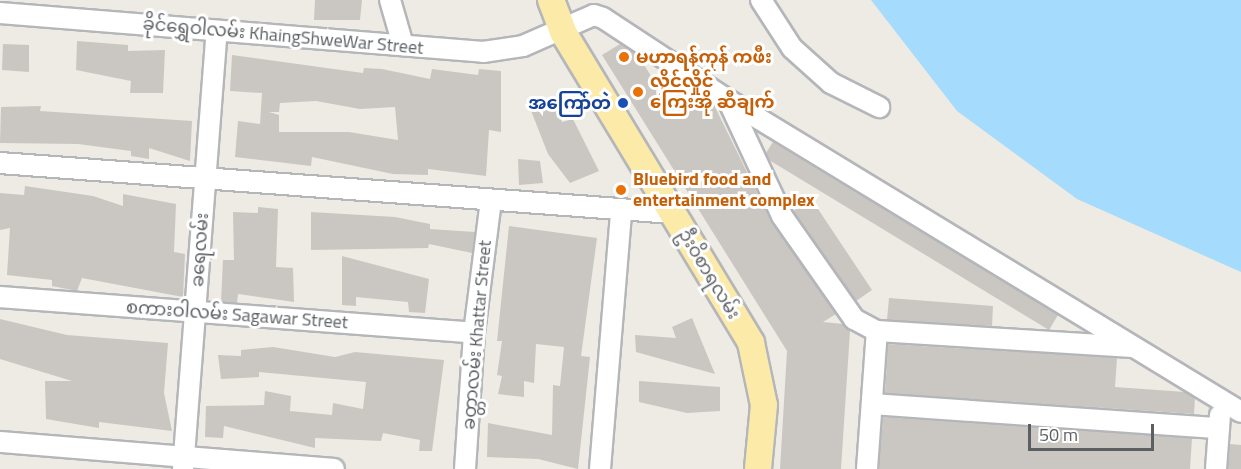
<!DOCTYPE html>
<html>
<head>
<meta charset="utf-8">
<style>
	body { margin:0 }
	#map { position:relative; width:1241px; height:469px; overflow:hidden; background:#edebe3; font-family:"Titillium Web","Noto Sans Myanmar",sans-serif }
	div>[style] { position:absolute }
	.water>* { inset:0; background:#a5dbfc }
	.building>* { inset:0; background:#cac7c2 }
	.roads { filter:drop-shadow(2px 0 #b4b6ba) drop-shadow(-2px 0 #b4b6ba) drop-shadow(0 2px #b4b6ba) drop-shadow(0 -2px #b4b6ba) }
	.minor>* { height:20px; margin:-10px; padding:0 10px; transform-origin:10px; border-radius:10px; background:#fff }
	.major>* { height:26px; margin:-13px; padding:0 13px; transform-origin:13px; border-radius:13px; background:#fceaa9 }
	.dots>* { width:16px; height:16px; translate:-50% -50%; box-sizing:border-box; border:3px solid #fff; border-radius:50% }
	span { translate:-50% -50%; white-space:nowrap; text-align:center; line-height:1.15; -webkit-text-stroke:6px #fff; paint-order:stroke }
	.street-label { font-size:18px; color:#5b5f63 }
	.food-label { font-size:18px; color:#c56008; font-weight:700 }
	.left { translate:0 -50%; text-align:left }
	.transit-label { font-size:18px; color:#164399; font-weight:700 }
	.right { translate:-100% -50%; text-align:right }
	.scale { position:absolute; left:1028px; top:424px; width:126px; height:27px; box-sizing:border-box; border:3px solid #5b5f63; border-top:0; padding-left:8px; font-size:18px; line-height:21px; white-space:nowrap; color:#5b5f63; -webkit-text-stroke:4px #fff; paint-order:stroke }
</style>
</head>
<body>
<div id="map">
	<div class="water">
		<div style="clip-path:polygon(871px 0,1241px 0,1241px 272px,1077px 199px,957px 111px)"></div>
	</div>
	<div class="building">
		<div style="clip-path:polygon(315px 0,362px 0,360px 20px,314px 20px)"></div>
		<div style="clip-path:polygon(77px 41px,128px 45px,128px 51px,165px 50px,163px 93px,130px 93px,131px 81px,76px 70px)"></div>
		<div style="clip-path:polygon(3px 44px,29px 45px,29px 72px,2px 70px)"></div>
		<div style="clip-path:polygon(620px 44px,638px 55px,674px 113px,702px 97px,714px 105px,772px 223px,836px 314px,823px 322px,843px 324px,850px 331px,841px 469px,780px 469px,787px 351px,602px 55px)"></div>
		<div style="clip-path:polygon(evenodd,232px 55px,363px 73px,364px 68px,382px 69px,430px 79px,432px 69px,478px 75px,479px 69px,501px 71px,501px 132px,489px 130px,486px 176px,428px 169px,428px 175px,393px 174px,312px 157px,311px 166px,235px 157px,238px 121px,260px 124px,262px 93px,230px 91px,232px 55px,316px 101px,360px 109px,395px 107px,398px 140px,349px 132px,279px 132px,279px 115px,269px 112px,279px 112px,280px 103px,316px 101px)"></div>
		<div style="clip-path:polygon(555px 98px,562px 122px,573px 119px,599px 171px,570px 183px,548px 154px,528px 103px)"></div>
		<div style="clip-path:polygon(41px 106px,40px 111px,192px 121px,190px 161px,149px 148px,149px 159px,131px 156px,131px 151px,78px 144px,0 143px,1px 107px)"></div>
		<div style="clip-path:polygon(773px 142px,1058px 315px,1049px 330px,769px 160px,766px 153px)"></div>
		<div style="clip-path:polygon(518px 159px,540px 161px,543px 183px,519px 185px)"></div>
		<div style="clip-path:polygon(25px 186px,93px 196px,123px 206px,123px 194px,176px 204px,174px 252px,185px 254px,183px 297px,82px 278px,77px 291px,52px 286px,52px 280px,7px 275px,10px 228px,0 230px,0 193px,24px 195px)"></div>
		<div style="clip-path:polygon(812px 200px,872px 290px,856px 301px,793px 211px)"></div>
		<div style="clip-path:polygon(258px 207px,278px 209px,276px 267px,293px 268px,294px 302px,238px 294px,237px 303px,221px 302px,223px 260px,234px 260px,233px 212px,258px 213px)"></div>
		<div style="clip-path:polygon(311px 212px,395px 217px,430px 224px,430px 229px,475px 232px,472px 253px,429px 244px,428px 248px,311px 250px)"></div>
		<div style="clip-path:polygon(509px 226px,597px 238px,581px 356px,590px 357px,578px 469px,538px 459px,487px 457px,488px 423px,552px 435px,553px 385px,560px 386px,564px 347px,536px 344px,534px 383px,524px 381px,524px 397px,498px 394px,502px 376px,497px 375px,502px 341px,497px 341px)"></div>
		<div style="clip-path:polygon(342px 256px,429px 279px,425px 313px,409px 312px,408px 302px,356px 297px,356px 306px,342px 305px)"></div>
		<div style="clip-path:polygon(889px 298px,993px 306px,992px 326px,887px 320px)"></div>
		<div style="clip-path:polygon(692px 318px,715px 374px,636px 352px,635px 335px,676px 338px,672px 327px)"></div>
		<div style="clip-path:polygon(0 319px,67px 335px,168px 343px,164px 393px,172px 431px,99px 422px,99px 428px,46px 419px,45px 381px,72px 381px,0 359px)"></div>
		<div style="clip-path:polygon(888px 344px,1117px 358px,1115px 387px,1185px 392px,1195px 398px,1194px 414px,885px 393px)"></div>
		<div style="clip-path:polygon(273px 347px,335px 357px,355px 352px,444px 360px,432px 451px,419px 451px,420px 440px,383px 433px,381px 441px,315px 438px,315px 448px,224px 426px,223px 438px,205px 437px,206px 406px,264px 405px,265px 391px,291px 396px,290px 411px,332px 415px,333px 403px,363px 409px,366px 382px,259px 372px,259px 377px,221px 379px,218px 355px,241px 356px,241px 350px)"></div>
		<div style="clip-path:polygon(639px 381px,720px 387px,720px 411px,687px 413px,639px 402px)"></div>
		<div style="clip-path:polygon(883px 417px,1192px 438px,1190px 469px,879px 469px)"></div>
		<div style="clip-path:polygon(1230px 444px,1241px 445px,1241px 469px,1228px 469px)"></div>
	</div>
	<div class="roads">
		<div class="minor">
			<div style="left:390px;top:0;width:47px;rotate:73.9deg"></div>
			<div style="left:761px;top:0;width:57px;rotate:57.1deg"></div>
			<div style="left:792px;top:48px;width:52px;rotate:41.9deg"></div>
			<div style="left:831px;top:83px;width:54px;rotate:26.6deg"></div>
			<div style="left:0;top:13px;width:485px;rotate:4.6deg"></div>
			<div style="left:483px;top:52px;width:40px;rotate:-8.5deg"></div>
			<div style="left:523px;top:46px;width:77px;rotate:-23.6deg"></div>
			<div style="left:594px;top:15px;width:9px;rotate:18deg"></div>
			<div style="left:603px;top:18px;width:149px;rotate:33.3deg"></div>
			<div style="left:728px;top:100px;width:600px;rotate:31.31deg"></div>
			<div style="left:728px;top:100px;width:128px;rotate:65deg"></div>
			<div style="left:782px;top:216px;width:126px;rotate:55deg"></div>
			<div style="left:854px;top:319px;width:26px;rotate:28deg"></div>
			<div style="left:877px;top:331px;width:256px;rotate:3.6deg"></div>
			<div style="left:0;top:163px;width:675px;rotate:4.25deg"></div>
			<div style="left:0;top:297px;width:475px;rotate:4.3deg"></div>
			<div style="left:872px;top:404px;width:348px;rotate:4deg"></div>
			<div style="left:0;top:442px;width:335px;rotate:4.6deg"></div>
			<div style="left:183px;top:469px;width:439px;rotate:-85.6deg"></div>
			<div style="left:465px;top:469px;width:136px;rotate:-86.2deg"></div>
			<div style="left:474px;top:333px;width:133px;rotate:-82.7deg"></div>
			<div style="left:600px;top:469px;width:259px;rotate:-85.3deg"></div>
			<div style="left:867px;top:469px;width:138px;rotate:-85.9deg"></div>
			<div style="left:1216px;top:469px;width:54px;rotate:-85.8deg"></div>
		</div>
		<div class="major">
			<div style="left:551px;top:0;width:34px;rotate:69deg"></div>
			<div style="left:563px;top:32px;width:363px;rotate:58.8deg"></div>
			<div style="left:751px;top:343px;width:63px;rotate:78.2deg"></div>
			<div style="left:764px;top:405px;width:64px;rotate:95.4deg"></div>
		</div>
	</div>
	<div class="dots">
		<div style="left:624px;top:57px;background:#e8710a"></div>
		<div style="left:638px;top:92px;background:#e8710a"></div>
		<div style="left:623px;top:103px;background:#1a4fb4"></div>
		<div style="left:621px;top:190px;background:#e8710a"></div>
	</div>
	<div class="street-label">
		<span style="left:283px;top:36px;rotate:5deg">ခိုင်ရွှေဝါလမ်း KhaingShweWar Street</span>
		<span style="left:200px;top:250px;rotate:-86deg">ခရေလမ်း</span>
		<span style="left:709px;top:274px;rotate:59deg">ဦးဝိစာရလမ်း</span>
		<span style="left:237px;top:315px;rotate:4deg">စကားဝါလမ်း Sagawar Street</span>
		<span style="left:477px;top:335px;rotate:-85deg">ခတ္တာလမ်း Khattar Street</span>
	</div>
	<div class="food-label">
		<span class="left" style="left:636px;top:57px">မဟာရန်ကုန် ကဖီး</span>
		<span class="left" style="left:650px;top:92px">လှိုင်လှိုင်<br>ကြေးအို ဆီချက်</span>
		<span class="left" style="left:633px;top:190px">Bluebird food and<br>entertainment complex</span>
	</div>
	<div class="transit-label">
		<span class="right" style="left:611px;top:103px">အကြော်တဲ</span>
	</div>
	<div class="scale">50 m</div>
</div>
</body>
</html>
